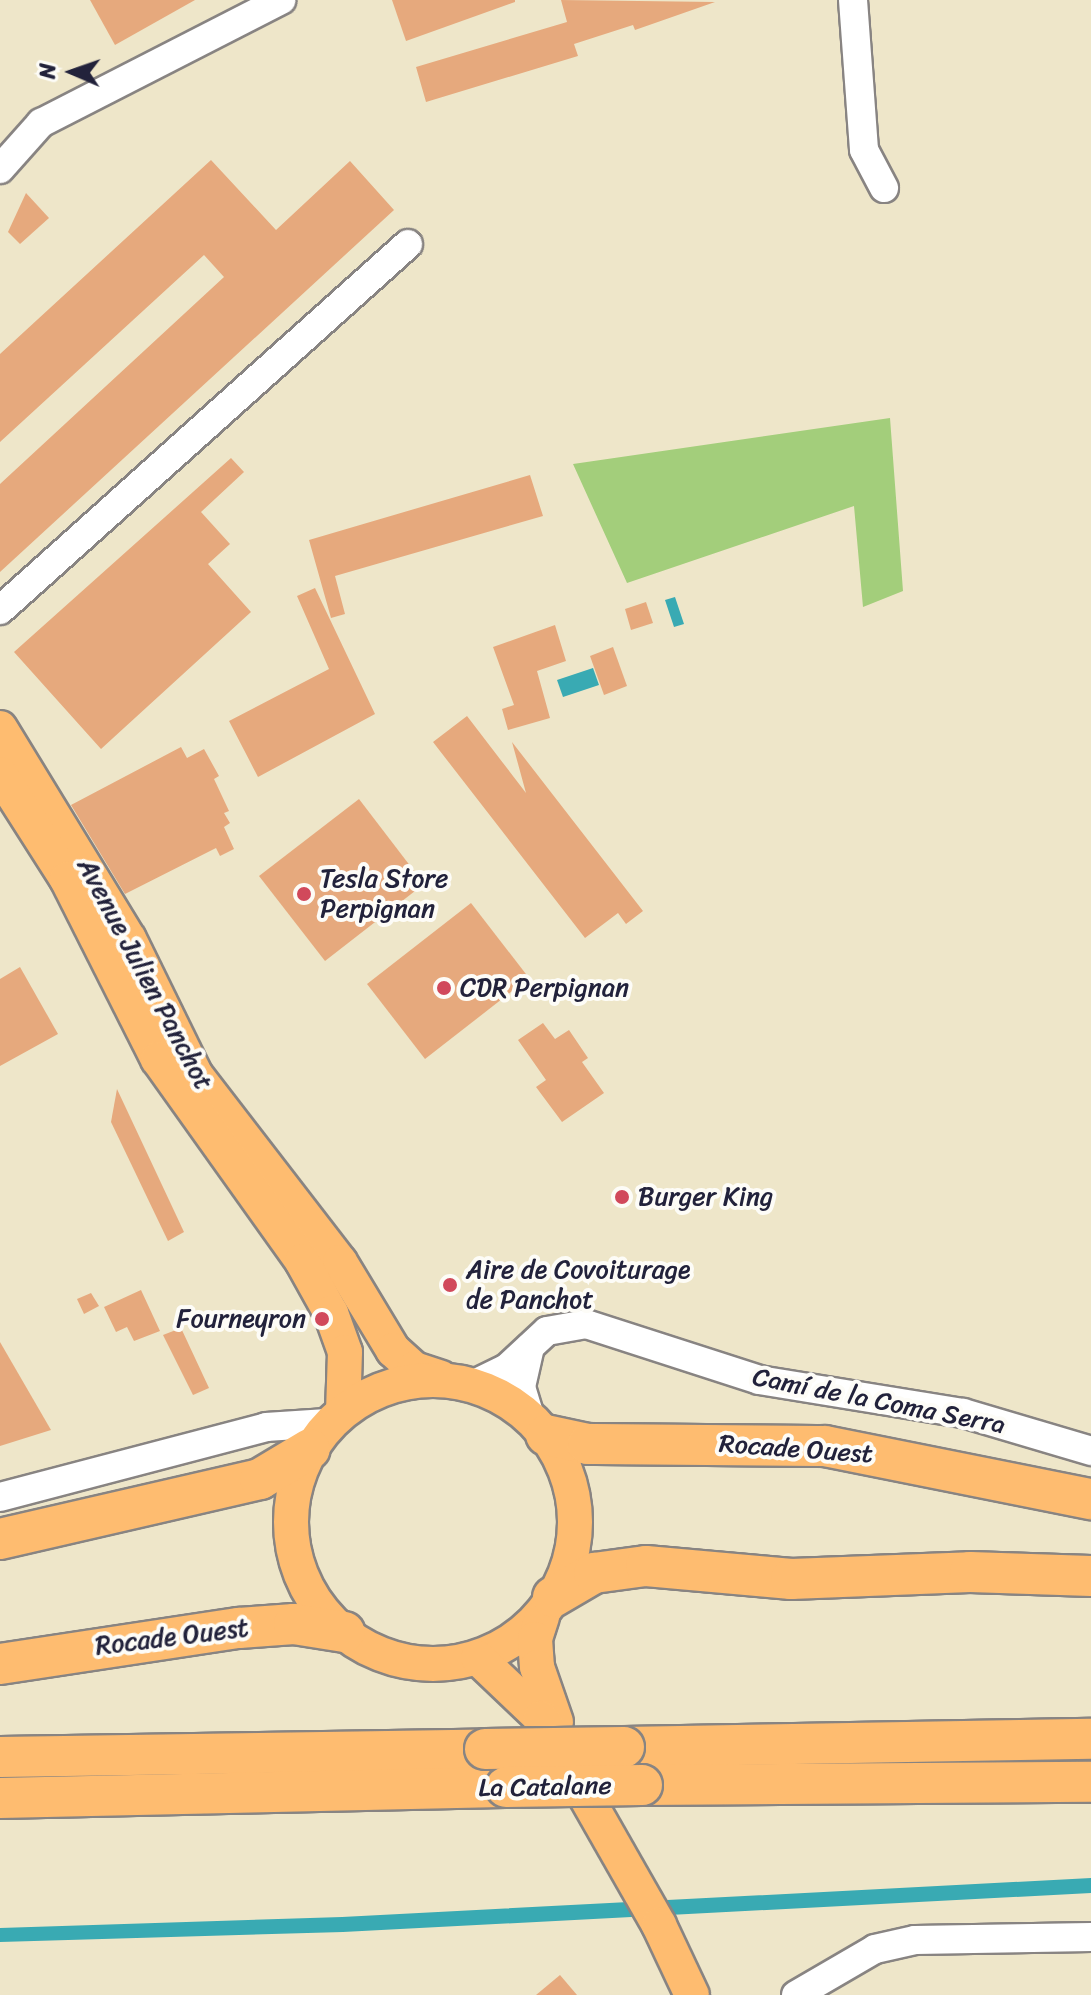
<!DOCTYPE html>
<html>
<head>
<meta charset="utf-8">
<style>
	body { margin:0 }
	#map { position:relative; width:1091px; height:1995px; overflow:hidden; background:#eee6c9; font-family:Sriracha,sans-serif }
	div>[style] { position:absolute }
	.green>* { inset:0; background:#a3ce7b }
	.water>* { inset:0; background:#39aab3 }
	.building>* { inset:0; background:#e6a97d }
	.roads { filter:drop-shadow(2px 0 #888482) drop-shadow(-2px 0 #888482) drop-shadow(0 2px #888482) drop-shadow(0 -2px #888482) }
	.minor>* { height:28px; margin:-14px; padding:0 14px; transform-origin:14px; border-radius:14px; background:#fff }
	.major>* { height:34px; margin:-17px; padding:0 17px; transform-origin:17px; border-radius:17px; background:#febc70 }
	.major>.ring { margin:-17px; padding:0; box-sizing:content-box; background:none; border:34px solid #febc70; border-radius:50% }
	.highway>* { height:40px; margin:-20px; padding:0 20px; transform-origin:20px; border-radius:20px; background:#febc70 }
	.bridges { filter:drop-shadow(2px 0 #888482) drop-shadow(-2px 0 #888482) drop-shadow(0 2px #888482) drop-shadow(0 -2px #888482) }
	.highway-bridge>* { height:40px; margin:-20px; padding:0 20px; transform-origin:20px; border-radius:20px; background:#febc70 }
	.dots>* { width:22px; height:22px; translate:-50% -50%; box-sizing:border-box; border:4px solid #fdfcf7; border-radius:50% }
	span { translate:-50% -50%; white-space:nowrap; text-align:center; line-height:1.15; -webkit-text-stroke:8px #fdfcf7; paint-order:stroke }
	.poi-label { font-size:26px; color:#22223b }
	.left { translate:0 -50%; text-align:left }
	.right { translate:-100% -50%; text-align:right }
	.street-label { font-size:26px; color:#22223b }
	.north { position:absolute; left:32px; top:32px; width:80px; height:80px; -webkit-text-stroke:6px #fdfcf7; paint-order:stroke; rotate:272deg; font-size:22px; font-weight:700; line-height:32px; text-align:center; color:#22223b }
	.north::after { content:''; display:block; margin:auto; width:28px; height:36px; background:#22223b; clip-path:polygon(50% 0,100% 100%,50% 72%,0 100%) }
</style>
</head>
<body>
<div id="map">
	<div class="green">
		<div style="clip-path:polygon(890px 418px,903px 591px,863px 607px,854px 506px,627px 583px,573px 464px)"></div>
	</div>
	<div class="water">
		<div style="clip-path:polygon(675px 597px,684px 624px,674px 627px,665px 600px)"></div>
		<div style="clip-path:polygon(593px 668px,599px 685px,563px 697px,557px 680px)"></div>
		<div style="clip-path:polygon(1091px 1878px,1091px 1893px,343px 1932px,0 1942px,0 1928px,342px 1917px)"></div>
	</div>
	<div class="building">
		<div style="clip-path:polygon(90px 0,195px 0,115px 45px)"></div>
		<div style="clip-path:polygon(392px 0,515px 0,515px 2px,406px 41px)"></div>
		<div style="clip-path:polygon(561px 0,715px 2px,635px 30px,633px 25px,574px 44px,578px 56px,426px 102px,416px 67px,567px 22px)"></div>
		<div style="clip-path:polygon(211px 160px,276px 230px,350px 161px,394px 210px,0 572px,0 484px,224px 277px,204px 255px,0 442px,0 354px)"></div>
		<div style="clip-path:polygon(26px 193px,49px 218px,20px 244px,8px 232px)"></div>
		<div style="clip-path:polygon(231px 458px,244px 472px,201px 512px,230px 544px,208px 564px,251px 612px,101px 749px,14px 652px)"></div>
		<div style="clip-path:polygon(530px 475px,543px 516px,335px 576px,345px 614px,331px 618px,309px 540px)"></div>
		<div style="clip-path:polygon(315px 588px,375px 714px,258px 777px,229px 721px,329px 669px,297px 596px)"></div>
		<div style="clip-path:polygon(646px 602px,653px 623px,631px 630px,625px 609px)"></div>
		<div style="clip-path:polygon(555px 625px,566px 661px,537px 671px,550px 718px,508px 730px,502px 709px,514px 705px,493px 647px)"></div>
		<div style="clip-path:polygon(613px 647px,627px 686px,604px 695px,590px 656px)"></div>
		<div style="clip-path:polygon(467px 716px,526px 793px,512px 742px,643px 911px,626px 924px,618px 913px,585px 938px,433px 742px)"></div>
		<div style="clip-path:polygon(181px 747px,187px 758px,204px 749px,219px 776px,214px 779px,229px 811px,224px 813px,230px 823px,224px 827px,234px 849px,220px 856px,216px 848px,125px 894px,71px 805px)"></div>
		<div style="clip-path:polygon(359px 799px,424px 884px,325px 961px,259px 876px)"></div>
		<div style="clip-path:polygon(471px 903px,529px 978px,425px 1059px,367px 984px)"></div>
		<div style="clip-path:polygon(20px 967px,58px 1034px,0 1066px,0 979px)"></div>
		<div style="clip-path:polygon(543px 1023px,555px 1039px,569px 1030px,588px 1058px,582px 1062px,604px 1093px,562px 1122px,536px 1087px,546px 1080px,518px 1040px)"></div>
		<div style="clip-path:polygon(117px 1089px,184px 1232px,168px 1241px,111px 1122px)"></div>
		<div style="clip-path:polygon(141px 1290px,160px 1331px,134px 1341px,127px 1327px,116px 1332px,104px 1307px)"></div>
		<div style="clip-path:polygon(91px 1293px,99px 1306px,84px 1314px,77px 1299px)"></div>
		<div style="clip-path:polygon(181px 1328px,209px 1388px,193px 1395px,163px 1335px)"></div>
		<div style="clip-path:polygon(0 1342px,51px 1430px,0 1446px)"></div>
		<div style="clip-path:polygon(560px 1975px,577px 1995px,536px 1995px)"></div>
	</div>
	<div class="roads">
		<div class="minor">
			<div style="left:853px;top:0;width:150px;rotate:85.8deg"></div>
			<div style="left:864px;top:150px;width:43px;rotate:62.2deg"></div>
			<div style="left:0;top:169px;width:62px;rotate:-48.3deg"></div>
			<div style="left:41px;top:123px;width:270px;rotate:-27.1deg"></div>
			<div style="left:0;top:610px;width:548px;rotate:-41.89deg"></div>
			<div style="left:530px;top:1347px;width:41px;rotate:102.7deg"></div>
			<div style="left:521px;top:1387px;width:34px;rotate:73deg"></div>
			<div style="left:470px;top:1386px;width:41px;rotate:-25.9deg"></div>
			<div style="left:507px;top:1368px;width:54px;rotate:-42.8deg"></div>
			<div style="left:547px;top:1331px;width:40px;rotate:-10deg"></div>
			<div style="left:586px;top:1324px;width:182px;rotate:17.9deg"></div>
			<div style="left:759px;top:1380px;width:207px;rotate:9.2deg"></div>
			<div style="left:963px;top:1413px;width:134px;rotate:16.5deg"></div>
			<div style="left:0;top:1497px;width:275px;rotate:-14.7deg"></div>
			<div style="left:266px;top:1427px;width:61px;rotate:-3.8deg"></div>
			<div style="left:796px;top:1995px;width:91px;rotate:-30.2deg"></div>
			<div style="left:875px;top:1949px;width:41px;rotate:-12.7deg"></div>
			<div style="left:915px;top:1940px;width:176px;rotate:-1deg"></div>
		</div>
		<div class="major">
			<div style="left:0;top:728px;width:247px;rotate:58.6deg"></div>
			<div style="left:129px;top:939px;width:150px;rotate:63.9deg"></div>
			<div style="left:195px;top:1074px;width:237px;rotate:52.4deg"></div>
			<div style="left:340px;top:1262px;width:103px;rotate:58.9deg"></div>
			<div style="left:393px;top:1350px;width:28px;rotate:42deg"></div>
			<div style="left:414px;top:1369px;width:28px;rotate:18deg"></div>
			<div style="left:0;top:774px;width:125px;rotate:57.5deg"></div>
			<div style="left:67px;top:879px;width:202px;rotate:63.2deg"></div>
			<div style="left:158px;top:1059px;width:248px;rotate:54.5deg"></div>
			<div style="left:302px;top:1261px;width:60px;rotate:60.9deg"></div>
			<div style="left:331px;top:1313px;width:41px;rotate:70.3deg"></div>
			<div style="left:345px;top:1352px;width:59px;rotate:91.9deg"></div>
			<div class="ring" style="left:291px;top:1380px;width:250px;height:250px"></div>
			<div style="left:542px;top:1617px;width:23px;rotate:108deg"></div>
			<div style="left:535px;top:1639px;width:28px;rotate:86deg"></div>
			<div style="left:537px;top:1667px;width:58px;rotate:70.9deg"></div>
			<div style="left:478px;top:1658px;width:87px;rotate:43.6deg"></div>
			<div style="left:541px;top:1718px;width:238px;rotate:60.3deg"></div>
			<div style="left:659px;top:1925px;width:77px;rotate:64.8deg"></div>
		</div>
		<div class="highway">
			<div style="left:546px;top:1435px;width:43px;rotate:12.1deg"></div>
			<div style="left:588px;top:1444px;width:237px;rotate:0.5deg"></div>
			<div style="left:825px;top:1446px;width:271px;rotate:11.3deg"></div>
			<div style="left:0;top:1539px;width:267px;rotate:-13deg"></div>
			<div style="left:260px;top:1479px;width:58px;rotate:-31deg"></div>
			<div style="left:553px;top:1597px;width:48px;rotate:-30.3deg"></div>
			<div style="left:594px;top:1573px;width:52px;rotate:-7.7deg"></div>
			<div style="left:646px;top:1566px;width:146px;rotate:5.1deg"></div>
			<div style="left:791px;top:1579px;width:179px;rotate:-2.2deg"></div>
			<div style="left:970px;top:1572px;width:121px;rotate:1.9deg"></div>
			<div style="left:0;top:1664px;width:242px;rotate:-8.6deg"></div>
			<div style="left:239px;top:1628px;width:55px;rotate:-4.2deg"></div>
			<div style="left:294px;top:1624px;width:51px;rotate:9.1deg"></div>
			<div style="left:624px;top:1747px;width:467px;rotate:-1deg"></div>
			<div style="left:0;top:1757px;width:485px;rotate:-0.9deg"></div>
			<div style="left:642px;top:1785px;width:449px;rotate:-0.4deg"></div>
			<div style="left:0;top:1798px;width:506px;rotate:-1.25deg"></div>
		</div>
	</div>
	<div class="bridges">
		<div class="highway-bridge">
			<div style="left:485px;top:1749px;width:139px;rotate:-0.8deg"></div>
			<div style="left:506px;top:1787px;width:136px;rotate:-0.8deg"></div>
		</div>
	</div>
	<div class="dots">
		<div style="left:304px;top:894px;background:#d1495b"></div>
		<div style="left:444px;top:988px;background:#d1495b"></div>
		<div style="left:622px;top:1197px;background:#d1495b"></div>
		<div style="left:450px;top:1285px;background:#d1495b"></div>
		<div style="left:322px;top:1319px;background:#d1495b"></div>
	</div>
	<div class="poi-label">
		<span class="left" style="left:320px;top:894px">Tesla Store<br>Perpignan</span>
		<span class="left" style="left:460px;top:988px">CDR Perpignan</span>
		<span class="left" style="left:638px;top:1197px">Burger King</span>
		<span class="left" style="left:466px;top:1285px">Aire de Covoiturage<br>de Panchot</span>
		<span class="right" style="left:306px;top:1319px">Fourneyron</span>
	</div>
	<div class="street-label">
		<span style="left:145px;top:974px;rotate:62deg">Avenue Julien Panchot</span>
		<span style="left:879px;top:1401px;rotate:11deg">Camí de la Coma Serra</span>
		<span style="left:796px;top:1449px;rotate:4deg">Rocade Ouest</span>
		<span style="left:172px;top:1637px;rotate:-7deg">Rocade Ouest</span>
		<span style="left:545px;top:1787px;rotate:-1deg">La Catalane</span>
	</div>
	<div class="north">N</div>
</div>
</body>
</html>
